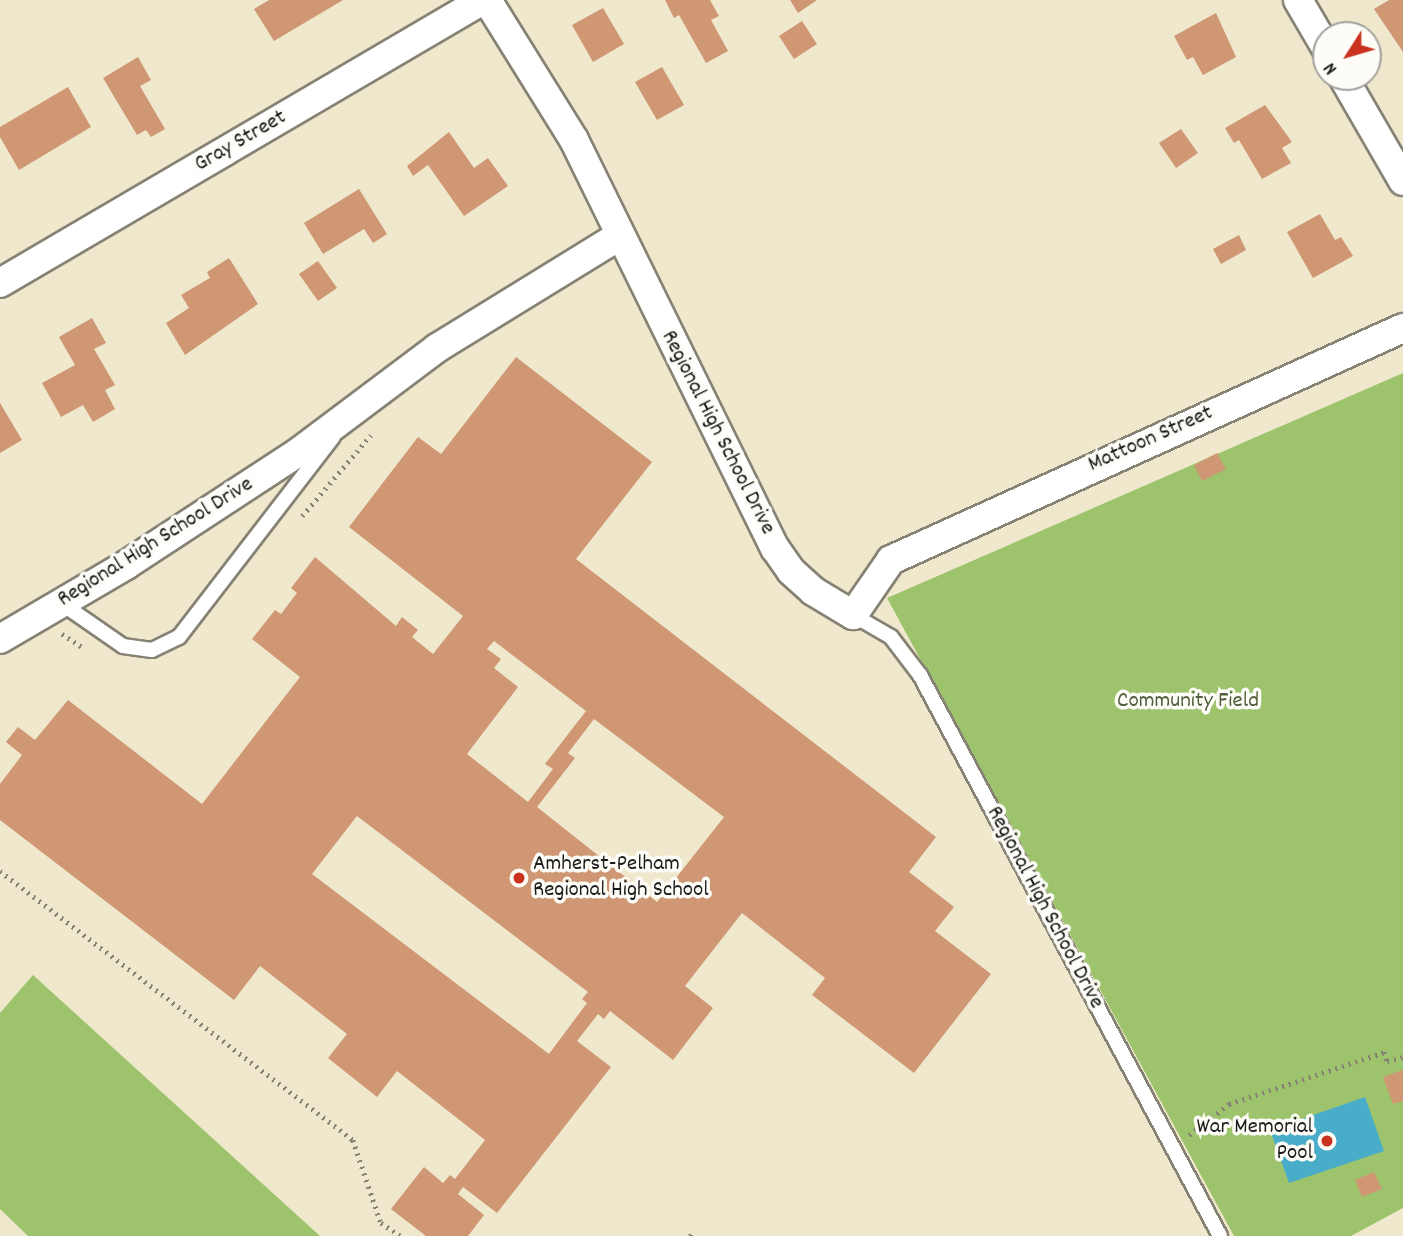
<!DOCTYPE html>
<html>
<head>
<meta charset="utf-8">
<style>
	body { margin:0 }
	#map { position:relative; width:1403px; height:1236px; overflow:hidden; background:#efe8cd; font-family:Dekko,sans-serif }
	div>[style] { position:absolute }
	.green>* { inset:0; background:#9ec36d }
	.water>* { inset:0; background:#49adc9 }
	.building>* { inset:0; background:#cf9773 }
	.path>* { height:4.5px; margin-top:-2.25px; transform-origin:0; background:repeating-linear-gradient(90deg,#868274 0 2px,transparent 0 7px) }
	.roads { filter:drop-shadow(2px 0 #868274) drop-shadow(-2px 0 #868274) drop-shadow(0 2px #868274) drop-shadow(0 -2px #868274) }
	.lane>* { height:14px; margin:-7px; padding:0 7px; transform-origin:7px; border-radius:7px; background:#fff }
	.street>* { height:28px; margin:-14px; padding:0 14px; transform-origin:14px; border-radius:14px; background:#fff }
	.dots>* { width:19px; height:19px; translate:-50% -50%; box-sizing:border-box; border:4px solid #fdfcf7; border-radius:50% }
	span { translate:-50% -50%; white-space:nowrap; text-align:center; line-height:1.15; -webkit-text-stroke:7px #fdfcf7; paint-order:stroke }
	.street-label { font-size:23px; color:#1c1c1c }
	.park-label { font-size:23px; color:#505f3c }
	.poi-label { font-size:23px; color:#1c1c1c }
	.left { translate:0 -50%; text-align:left }
	.right { translate:-100% -50%; text-align:right }
	.north { position:absolute; left:1312px; top:21px; width:70px; height:70px; box-sizing:border-box; background:#fdfcf7; border:2px solid #a3a29f; border-radius:50%; rotate:233deg; font-size:19px; font-weight:700; line-height:28px; text-align:center; color:#1c1c1c }
	.north::after { content:''; display:block; margin:auto; width:24px; height:32px; background:#c8321e; clip-path:polygon(50% 0,100% 100%,50% 72%,0 100%) }
</style>
</head>
<body>
<div id="map">
	<div class="green">
		<div style="clip-path:polygon(1403px 373px,1403px 1208px,1351px 1236px,1234px 1236px,887px 598px)"></div>
		<div style="clip-path:polygon(33px 975px,320px 1236px,28px 1236px,0 1209px,0 1013px)"></div>
	</div>
	<div class="water">
		<div style="clip-path:polygon(1365px 1097px,1384px 1151px,1289px 1183px,1270px 1130px)"></div>
	</div>
	<div class="building">
		<div style="clip-path:polygon(269px 0,343px 0,274px 41px,254px 9px)"></div>
		<div style="clip-path:polygon(665px 0,710px 0,719px 16px,711px 20px,728px 51px,706px 63px,679px 15px,674px 18px)"></div>
		<div style="clip-path:polygon(790px 0,817px 0,798px 13px)"></div>
		<div style="clip-path:polygon(1389px 0,1403px 0,1403px 52px,1374px 9px)"></div>
		<div style="clip-path:polygon(603px 8px,624px 44px,593px 62px,572px 25px)"></div>
		<div style="clip-path:polygon(1216px 13px,1236px 57px,1203px 75px,1193px 57px,1187px 60px,1174px 36px)"></div>
		<div style="clip-path:polygon(802px 21px,817px 44px,794px 59px,779px 36px)"></div>
		<div style="clip-path:polygon(138px 57px,151px 80px,140px 86px,165px 129px,151px 137px,146px 130px,137px 135px,103px 78px)"></div>
		<div style="clip-path:polygon(662px 67px,684px 105px,657px 120px,635px 82px)"></div>
		<div style="clip-path:polygon(68px 87px,91px 127px,19px 170px,0 137px,0 127px)"></div>
		<div style="clip-path:polygon(1265px 105px,1292px 142px,1282px 148px,1291px 163px,1262px 179px,1239px 140px,1234px 143px,1225px 128px)"></div>
		<div style="clip-path:polygon(1181px 129px,1198px 153px,1176px 168px,1159px 143px)"></div>
		<div style="clip-path:polygon(449px 132px,474px 168px,488px 158px,508px 186px,464px 216px,428px 165px,413px 176px,407px 166px)"></div>
		<div style="clip-path:polygon(359px 189px,387px 234px,373px 243px,364px 229px,323px 254px,304px 223px)"></div>
		<div style="clip-path:polygon(1320px 214px,1335px 240px,1341px 237px,1353px 256px,1313px 278px,1287px 232px)"></div>
		<div style="clip-path:polygon(1239px 235px,1246px 250px,1221px 264px,1213px 249px)"></div>
		<div style="clip-path:polygon(229px 258px,258px 304px,185px 355px,166px 323px,189px 308px,181px 295px,210px 278px,207px 272px)"></div>
		<div style="clip-path:polygon(318px 261px,337px 288px,318px 301px,299px 274px)"></div>
		<div style="clip-path:polygon(92px 318px,106px 343px,94px 349px,115px 385px,105px 390px,115px 409px,93px 422px,83px 405px,61px 417px,42px 383px,75px 365px,59px 337px)"></div>
		<div style="clip-path:polygon(evenodd,516px 357px,652px 462px,576px 559px,936px 837px,909px 872px,954px 907px,935px 931px,991px 974px,914px 1073px,812px 995px,825px 978px,742px 913px,685px 986px,713px 1008px,673px 1060px,610px 1011px,604px 1019px,598px 1014px,577px 1041px,611px 1067px,497px 1213px,463px 1187px,458px 1194px,484px 1215px,468px 1236px,426px 1236px,391px 1209px,424px 1167px,443px 1183px,450px 1175px,455px 1179px,485px 1140px,397px 1071px,377px 1097px,328px 1058px,347px 1034px,260px 966px,234px 1000px,0 820px,0 784px,22px 755px,6px 742px,18px 727px,35px 740px,68px 700px,202px 804px,300px 677px,252px 639px,275px 610px,281px 614px,297px 593px,291px 588px,315px 557px,396px 626px,402px 617px,418px 630px,412px 637px,433px 654px,463px 616px,349px 527px,418px 437px,441px 454px,516px 357px,494px 641px,586px 711px,545px 764px,553px 769px,528px 802px,467px 754px,518px 687px,494px 668px,501px 659px,487px 649px,494px 641px,516px 357px,594px 719px,724px 817px,657px 902px,537px 807px,575px 758px,568px 753px,594px 719px,516px 357px,357px 816px,588px 992px,582px 999px,587px 1003px,549px 1054px,312px 874px,357px 816px)"></div>
		<div style="clip-path:polygon(0 403px,22px 440px,0 453px)"></div>
		<div style="clip-path:polygon(1217px 453px,1226px 469px,1202px 481px,1194px 465px)"></div>
		<div style="clip-path:polygon(1403px 1070px,1403px 1101px,1393px 1104px,1383px 1077px)"></div>
		<div style="clip-path:polygon(1374px 1172px,1382px 1189px,1362px 1197px,1355px 1180px)"></div>
	</div>
	<div class="path">
		<div style="left:302px;top:516px;width:106px;rotate:-49.6deg"></div>
		<div style="left:62px;top:634px;width:27px;rotate:33deg"></div>
		<div style="left:0;top:871px;width:444px;rotate:37.3deg"></div>
		<div style="left:353px;top:1140px;width:88px;rotate:71.4deg"></div>
		<div style="left:381px;top:1223px;width:24px;rotate:33deg"></div>
		<div style="left:1189px;top:1135px;width:51px;rotate:-37.8deg"></div>
		<div style="left:1229px;top:1104px;width:163px;rotate:-18.5deg"></div>
		<div style="left:1384px;top:1052px;width:9px;rotate:72deg"></div>
		<div style="left:1387px;top:1061px;width:16px;rotate:-14deg"></div>
		<div style="left:690px;top:1236px;width:4px;rotate:-63deg"></div>
	</div>
	<div class="roads">
		<div class="lane">
			<div style="left:61px;top:603px;width:75px;rotate:34.7deg"></div>
			<div style="left:123px;top:646px;width:29px;rotate:8deg"></div>
			<div style="left:152px;top:650px;width:30px;rotate:-26deg"></div>
			<div style="left:179px;top:637px;width:252px;rotate:-52.4deg"></div>
			<div style="left:853px;top:615px;width:44px;rotate:30.1deg"></div>
			<div style="left:891px;top:637px;width:48px;rotate:52.7deg"></div>
			<div style="left:920px;top:675px;width:636px;rotate:61.86deg"></div>
		</div>
		<div class="street">
			<div style="left:487px;top:0;width:165px;rotate:58.1deg"></div>
			<div style="left:574px;top:140px;width:455px;rotate:63.8deg"></div>
			<div style="left:775px;top:548px;width:28px;rotate:55deg"></div>
			<div style="left:791px;top:571px;width:30px;rotate:42deg"></div>
			<div style="left:813px;top:591px;width:47px;rotate:31deg"></div>
			<div style="left:853px;top:615px;width:67px;rotate:-55.4deg"></div>
			<div style="left:891px;top:560px;width:562px;rotate:-24.38deg"></div>
			<div style="left:1298px;top:0;width:56px;rotate:59.7deg"></div>
			<div style="left:1343px;top:77px;width:120px;rotate:60deg"></div>
			<div style="left:0;top:283px;width:560px;rotate:-30.37deg"></div>
			<div style="left:0;top:639px;width:146px;rotate:-30.4deg"></div>
			<div style="left:126px;top:565px;width:208px;rotate:-33.2deg"></div>
			<div style="left:300px;top:451px;width:171px;rotate:-36.9deg"></div>
			<div style="left:437px;top:348px;width:214px;rotate:-31.6deg"></div>
		</div>
	</div>
	<div class="dots">
		<div style="left:519px;top:878px;background:#c8321e"></div>
		<div style="left:1327px;top:1141px;background:#c8321e"></div>
	</div>
	<div class="street-label">
		<span style="left:241px;top:142px;rotate:-30deg">Gray Street</span>
		<span style="left:717px;top:433px;rotate:63deg">Regional High School Drive</span>
		<span style="left:1151px;top:440px;rotate:-24deg">Mattoon Street</span>
		<span style="left:156px;top:543px;rotate:-32deg">Regional High School Drive</span>
		<span style="left:1044px;top:908px;rotate:62deg">Regional High School Drive</span>
	</div>
	<div class="park-label">
		<span style="left:1188px;top:702px">Community Field</span>
	</div>
	<div class="poi-label">
		<span class="left" style="left:533px;top:878px">Amherst-Pelham<br>Regional High School</span>
		<span class="right" style="left:1313px;top:1141px">War Memorial<br>Pool</span>
	</div>
	<div class="north">N</div>
</div>
</body>
</html>
